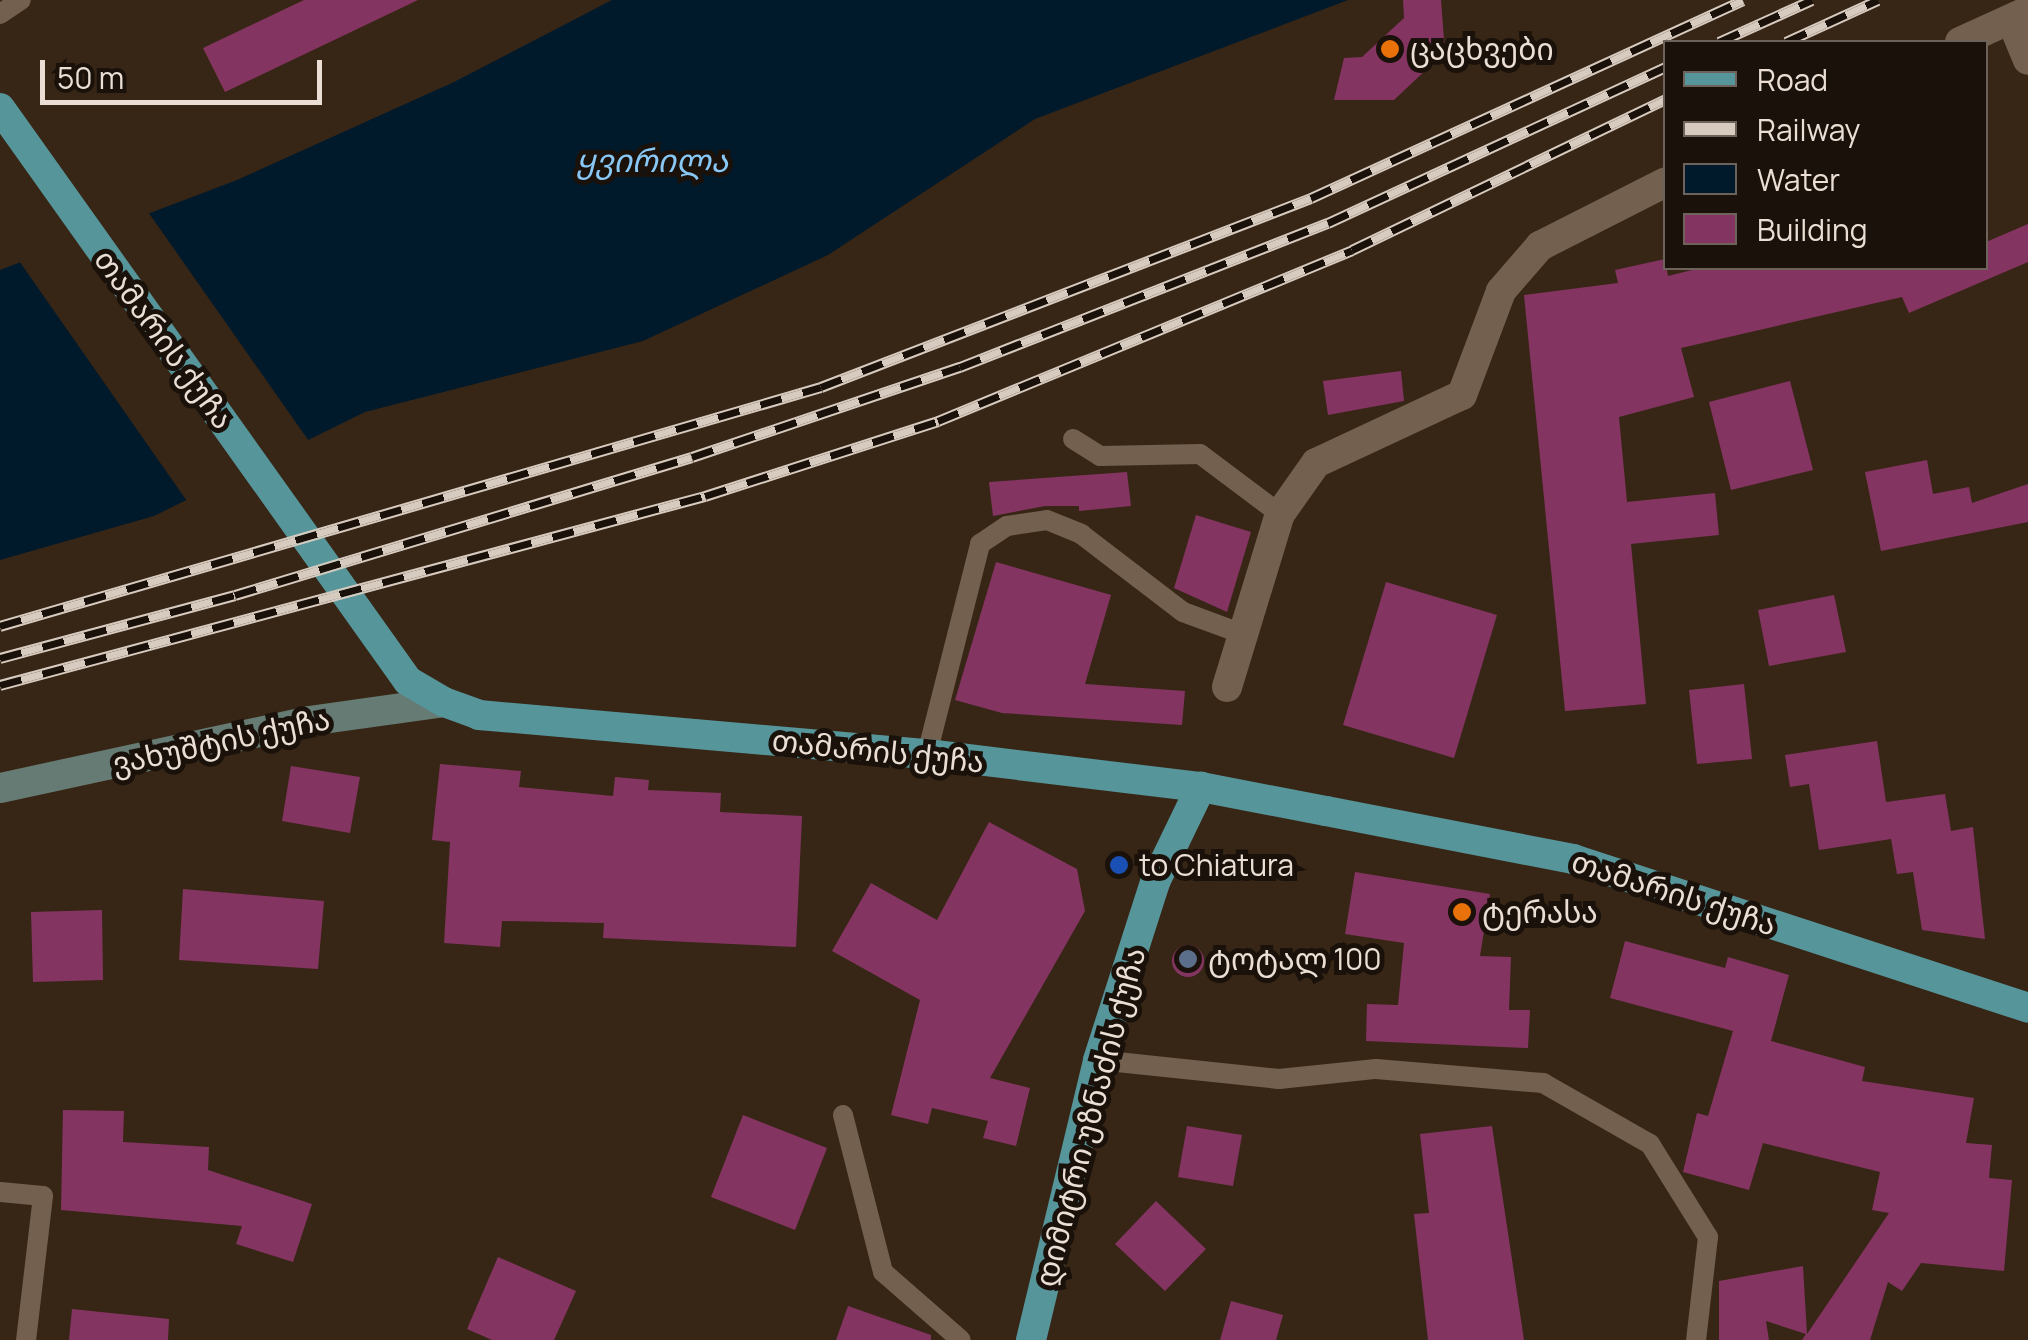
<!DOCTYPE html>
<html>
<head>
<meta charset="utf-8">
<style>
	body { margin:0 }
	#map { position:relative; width:2028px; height:1340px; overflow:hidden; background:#372616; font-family:Manrope,"Noto Sans Georgian",sans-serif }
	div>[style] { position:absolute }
	.water>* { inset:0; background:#001a2c }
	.pier>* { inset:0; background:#372616 }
	.building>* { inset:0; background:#843461 }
	.round { border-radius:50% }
	.lane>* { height:20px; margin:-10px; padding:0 10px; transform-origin:10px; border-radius:10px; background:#74604e }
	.street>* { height:30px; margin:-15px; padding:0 15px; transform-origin:15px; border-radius:15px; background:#74604e }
	.secondary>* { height:30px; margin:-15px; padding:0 15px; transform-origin:15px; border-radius:15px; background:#657b74 }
	.primary>* { height:30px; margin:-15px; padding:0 15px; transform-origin:15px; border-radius:15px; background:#56959a }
	.rail>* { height:11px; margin-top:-5.5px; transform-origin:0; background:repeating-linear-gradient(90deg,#19110a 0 22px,#d7cbc0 0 44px); box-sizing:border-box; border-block:2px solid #d7cbc0 }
	.dots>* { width:28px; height:28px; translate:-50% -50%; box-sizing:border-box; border:5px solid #19110a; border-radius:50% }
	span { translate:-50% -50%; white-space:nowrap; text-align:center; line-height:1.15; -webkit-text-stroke:10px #19110a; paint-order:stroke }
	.poi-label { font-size:30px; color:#ebdfd5 }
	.left { translate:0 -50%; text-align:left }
	.street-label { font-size:30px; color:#ebdfd5 }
	.water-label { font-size:32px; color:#89c7f5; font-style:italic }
	.legend { position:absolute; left:1663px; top:40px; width:325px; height:230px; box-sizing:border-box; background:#19110a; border:2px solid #6d635b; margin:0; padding:12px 18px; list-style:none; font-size:30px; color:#ebdfd5 }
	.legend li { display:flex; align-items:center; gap:20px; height:50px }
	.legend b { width:50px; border:2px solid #6d635b }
	.scale { position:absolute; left:40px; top:60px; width:282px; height:45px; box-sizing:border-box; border:5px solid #ebdfd5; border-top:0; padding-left:12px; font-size:30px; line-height:35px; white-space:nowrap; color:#ebdfd5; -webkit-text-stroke:8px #19110a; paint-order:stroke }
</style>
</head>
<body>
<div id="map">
	<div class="water">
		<div style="clip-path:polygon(612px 0,1348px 0,1035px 119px,828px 255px,643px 341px,365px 412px,154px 516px,0 560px,0 270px,237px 180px,454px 82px)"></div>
	</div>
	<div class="pier">
		<div style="clip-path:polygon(146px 209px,311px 444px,189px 504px,17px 258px)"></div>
	</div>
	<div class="building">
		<div style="clip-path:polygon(304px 0,418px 0,225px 92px,203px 48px)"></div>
		<div style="clip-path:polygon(1403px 0,1441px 0,1445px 52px,1394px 100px,1334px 100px,1344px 58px,1362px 57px,1404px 18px)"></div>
		<div style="clip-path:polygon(2028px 224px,2028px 262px,1909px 313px,1902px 297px,1681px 348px,1694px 397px,1619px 417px,1627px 502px,1715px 493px,1719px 535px,1631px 544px,1646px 704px,1565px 711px,1524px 295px,1618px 283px,1615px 270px,1665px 259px,1668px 276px,1700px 268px,1986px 268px,1986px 242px)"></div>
		<div style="clip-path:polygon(1401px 371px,1404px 401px,1328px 415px,1323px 381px)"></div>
		<div style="clip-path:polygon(1790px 381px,1813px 470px,1731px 490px,1709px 402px)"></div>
		<div style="clip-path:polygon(1927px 460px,1933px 494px,1969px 487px,1972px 503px,2028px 484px,2028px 522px,1881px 551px,1865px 472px)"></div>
		<div style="clip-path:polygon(1127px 472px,1131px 506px,1079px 511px,1079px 506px,1045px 506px,993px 516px,989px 482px)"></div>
		<div style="clip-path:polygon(1196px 515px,1251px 532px,1227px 612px,1174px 588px)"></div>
		<div style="clip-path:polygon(996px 562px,1111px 595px,1085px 684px,1185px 691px,1182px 725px,1002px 713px,955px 700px)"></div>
		<div style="clip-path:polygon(1386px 582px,1497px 615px,1454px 758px,1343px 725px)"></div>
		<div style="clip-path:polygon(1834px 595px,1846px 652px,1769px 666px,1758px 610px)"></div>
		<div style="clip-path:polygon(1744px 684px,1752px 759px,1697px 764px,1689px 690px)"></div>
		<div style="clip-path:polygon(1877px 741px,1886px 802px,1945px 794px,1951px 831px,1973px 827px,1985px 939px,1922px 930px,1913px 872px,1897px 874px,1891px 839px,1819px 850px,1809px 784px,1790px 787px,1785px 755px)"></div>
		<div style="clip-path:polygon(440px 764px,521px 771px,519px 787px,613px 796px,615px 777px,649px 780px,648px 790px,721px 793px,720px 812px,802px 816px,796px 947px,603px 938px,604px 923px,502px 921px,500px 947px,444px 943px,450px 842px,432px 840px)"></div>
		<div style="clip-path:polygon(291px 766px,360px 777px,350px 833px,282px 821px)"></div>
		<div style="clip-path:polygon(989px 822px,1077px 869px,1085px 911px,990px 1078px,1030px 1088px,1016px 1146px,983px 1138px,988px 1121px,932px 1108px,928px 1124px,891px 1115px,920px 1000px,832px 951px,871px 883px,937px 920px)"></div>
		<div style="clip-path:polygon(1355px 872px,1490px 894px,1480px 956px,1511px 957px,1509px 1010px,1530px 1010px,1528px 1048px,1366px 1041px,1367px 1004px,1398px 1005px,1404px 943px,1345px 934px)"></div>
		<div style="clip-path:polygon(183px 889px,324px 901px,318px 969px,179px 960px)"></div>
		<div style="clip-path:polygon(102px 910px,103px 980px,33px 982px,31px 912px)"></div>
		<div style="clip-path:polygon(1625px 941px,1725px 968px,1728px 957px,1789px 975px,1771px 1041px,1865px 1067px,1862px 1081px,1974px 1098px,1966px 1143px,1992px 1145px,1989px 1178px,2012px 1180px,2004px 1271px,1921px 1263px,1902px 1291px,1888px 1282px,1870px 1340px,1802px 1340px,1806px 1334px,1766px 1321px,1769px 1340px,1719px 1340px,1719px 1281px,1803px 1266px,1807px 1334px,1889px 1213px,1872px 1210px,1880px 1172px,1763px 1143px,1749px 1190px,1683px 1172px,1697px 1113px,1708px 1116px,1733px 1031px,1610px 998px)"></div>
		<div class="round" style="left:1172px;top:945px;width:32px;height:32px"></div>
		<div style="clip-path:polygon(63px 1110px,124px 1111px,123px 1142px,209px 1147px,208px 1170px,312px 1204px,293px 1262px,236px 1244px,242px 1226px,61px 1210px)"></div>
		<div style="clip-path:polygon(743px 1115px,827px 1148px,795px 1230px,711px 1197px)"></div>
		<div style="clip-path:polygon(1187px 1126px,1242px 1135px,1233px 1186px,1178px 1177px)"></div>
		<div style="clip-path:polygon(1492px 1126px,1524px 1340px,1428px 1340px,1414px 1214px,1429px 1213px,1420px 1134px)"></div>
		<div style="clip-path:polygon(1156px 1201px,1206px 1249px,1165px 1291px,1115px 1244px)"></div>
		<div style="clip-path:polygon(498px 1257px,576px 1291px,554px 1340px,492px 1340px,467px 1329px)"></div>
		<div style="clip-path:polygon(1231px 1301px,1283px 1315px,1276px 1340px,1220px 1340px)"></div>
		<div style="clip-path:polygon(848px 1306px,931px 1335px,931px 1340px,836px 1340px)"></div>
		<div style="clip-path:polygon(72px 1309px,169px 1319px,168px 1340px,69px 1340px)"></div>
	</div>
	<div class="lane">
		<div style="left:0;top:14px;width:25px;rotate:-34deg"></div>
		<div style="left:1073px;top:439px;width:32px;rotate:32deg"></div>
		<div style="left:1100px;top:456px;width:100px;rotate:-1.1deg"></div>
		<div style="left:1200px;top:454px;width:100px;rotate:36.9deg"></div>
		<div style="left:927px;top:754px;width:217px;rotate:-75.8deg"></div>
		<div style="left:980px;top:544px;width:32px;rotate:-34deg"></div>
		<div style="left:1007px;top:526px;width:40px;rotate:-8.5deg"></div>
		<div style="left:1047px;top:520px;width:37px;rotate:22deg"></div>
		<div style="left:1081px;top:534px;width:128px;rotate:37.4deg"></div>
		<div style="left:1183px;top:612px;width:61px;rotate:20.2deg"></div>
		<div style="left:1098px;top:1060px;width:182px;rotate:6deg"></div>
		<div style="left:1279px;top:1079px;width:98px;rotate:-5.9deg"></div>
		<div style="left:1376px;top:1069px;width:168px;rotate:4.8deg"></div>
		<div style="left:1543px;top:1083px;width:123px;rotate:29.7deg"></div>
		<div style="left:1650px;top:1144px;width:110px;rotate:58.1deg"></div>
		<div style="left:1708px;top:1237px;width:104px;rotate:96.6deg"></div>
		<div style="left:843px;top:1115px;width:162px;rotate:75.7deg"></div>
		<div style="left:883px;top:1272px;width:103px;rotate:41.1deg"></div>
		<div style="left:0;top:1192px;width:43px;rotate:5.3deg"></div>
		<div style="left:43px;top:1196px;width:145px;rotate:96.7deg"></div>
	</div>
	<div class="street">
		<div style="left:2011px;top:19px;width:44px;rotate:67.5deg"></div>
		<div style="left:1960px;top:42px;width:75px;rotate:-24.5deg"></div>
		<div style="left:1227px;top:687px;width:181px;rotate:-73deg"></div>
		<div style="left:1280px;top:514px;width:62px;rotate:-54.8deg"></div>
		<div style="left:1316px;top:463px;width:161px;rotate:-25deg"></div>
		<div style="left:1462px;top:395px;width:111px;rotate:-69.4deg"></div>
		<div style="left:1501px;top:291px;width:60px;rotate:-49.1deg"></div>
		<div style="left:1540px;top:246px;width:141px;rotate:-26.9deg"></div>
	</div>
	<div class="secondary">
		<div style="left:0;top:788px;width:316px;rotate:-12.2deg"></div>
		<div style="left:309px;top:721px;width:136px;rotate:-8deg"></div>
	</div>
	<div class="primary">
		<div style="left:0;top:108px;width:703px;rotate:54.55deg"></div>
		<div style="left:408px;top:681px;width:42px;rotate:30.3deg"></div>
		<div style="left:444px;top:702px;width:37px;rotate:20deg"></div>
		<div style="left:479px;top:715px;width:450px;rotate:5deg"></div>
		<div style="left:927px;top:754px;width:276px;rotate:6.9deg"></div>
		<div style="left:1201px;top:787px;width:127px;rotate:10.9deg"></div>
		<div style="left:1326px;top:811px;width:252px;rotate:11deg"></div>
		<div style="left:1573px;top:859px;width:479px;rotate:18.1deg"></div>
		<div style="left:1031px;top:1340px;width:288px;rotate:-76.5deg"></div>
		<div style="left:1098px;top:1060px;width:187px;rotate:-72.2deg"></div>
		<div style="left:1155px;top:882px;width:106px;rotate:-64.2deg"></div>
	</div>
	<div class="rail">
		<div style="left:1719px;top:42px;width:102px;rotate:-24.3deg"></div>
		<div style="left:1786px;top:42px;width:101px;rotate:-24.5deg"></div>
		<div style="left:0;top:626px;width:855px;rotate:-16.23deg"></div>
		<div style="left:821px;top:387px;width:525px;rotate:-21.09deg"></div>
		<div style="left:1311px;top:198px;width:475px;rotate:-24.6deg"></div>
		<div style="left:0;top:658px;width:243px;rotate:-15deg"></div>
		<div style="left:235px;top:595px;width:477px;rotate:-16.8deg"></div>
		<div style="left:692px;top:457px;width:283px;rotate:-18.6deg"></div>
		<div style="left:960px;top:367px;width:395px;rotate:-21.4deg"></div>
		<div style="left:1328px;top:223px;width:372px;rotate:-24.8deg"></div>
		<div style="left:0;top:685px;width:730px;rotate:-15.01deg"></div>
		<div style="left:705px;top:496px;width:245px;rotate:-17.8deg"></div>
		<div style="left:938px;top:421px;width:448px;rotate:-22.4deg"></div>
		<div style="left:1352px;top:250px;width:348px;rotate:-25.7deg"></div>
	</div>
	<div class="dots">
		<div style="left:1390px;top:49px;background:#e8710a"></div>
		<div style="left:1119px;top:865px;background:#1a4fb4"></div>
		<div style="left:1462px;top:912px;background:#e8710a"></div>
		<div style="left:1188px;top:959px;background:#5c6f8a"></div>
	</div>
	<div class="poi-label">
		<span class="left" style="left:1410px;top:49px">ცაცხვები</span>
		<span class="left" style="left:1139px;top:865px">to Chiatura</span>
		<span class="left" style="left:1482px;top:912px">ტერასა</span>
		<span class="left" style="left:1208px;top:959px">ტოტალ 100</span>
	</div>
	<div class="street-label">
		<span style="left:164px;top:339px;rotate:54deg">თამარის ქუჩა</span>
		<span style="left:221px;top:741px;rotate:-12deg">ვახუშტის ქუჩა</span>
		<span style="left:878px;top:751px;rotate:6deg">თამარის ქუჩა</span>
		<span style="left:1674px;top:893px;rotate:18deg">თამარის ქუჩა</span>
		<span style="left:1090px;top:1117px;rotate:-75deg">დიმიტრი უზნაძის ქუჩა</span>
	</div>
	<div class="water-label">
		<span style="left:652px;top:160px">ყვირილა</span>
	</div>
	<ul class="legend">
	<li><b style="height:12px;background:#56959a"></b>Road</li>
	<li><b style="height:12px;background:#d7cbc0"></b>Railway</li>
	<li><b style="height:28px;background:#001a2c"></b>Water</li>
	<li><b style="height:28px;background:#843461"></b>Building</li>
	</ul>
	<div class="scale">50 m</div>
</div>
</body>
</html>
